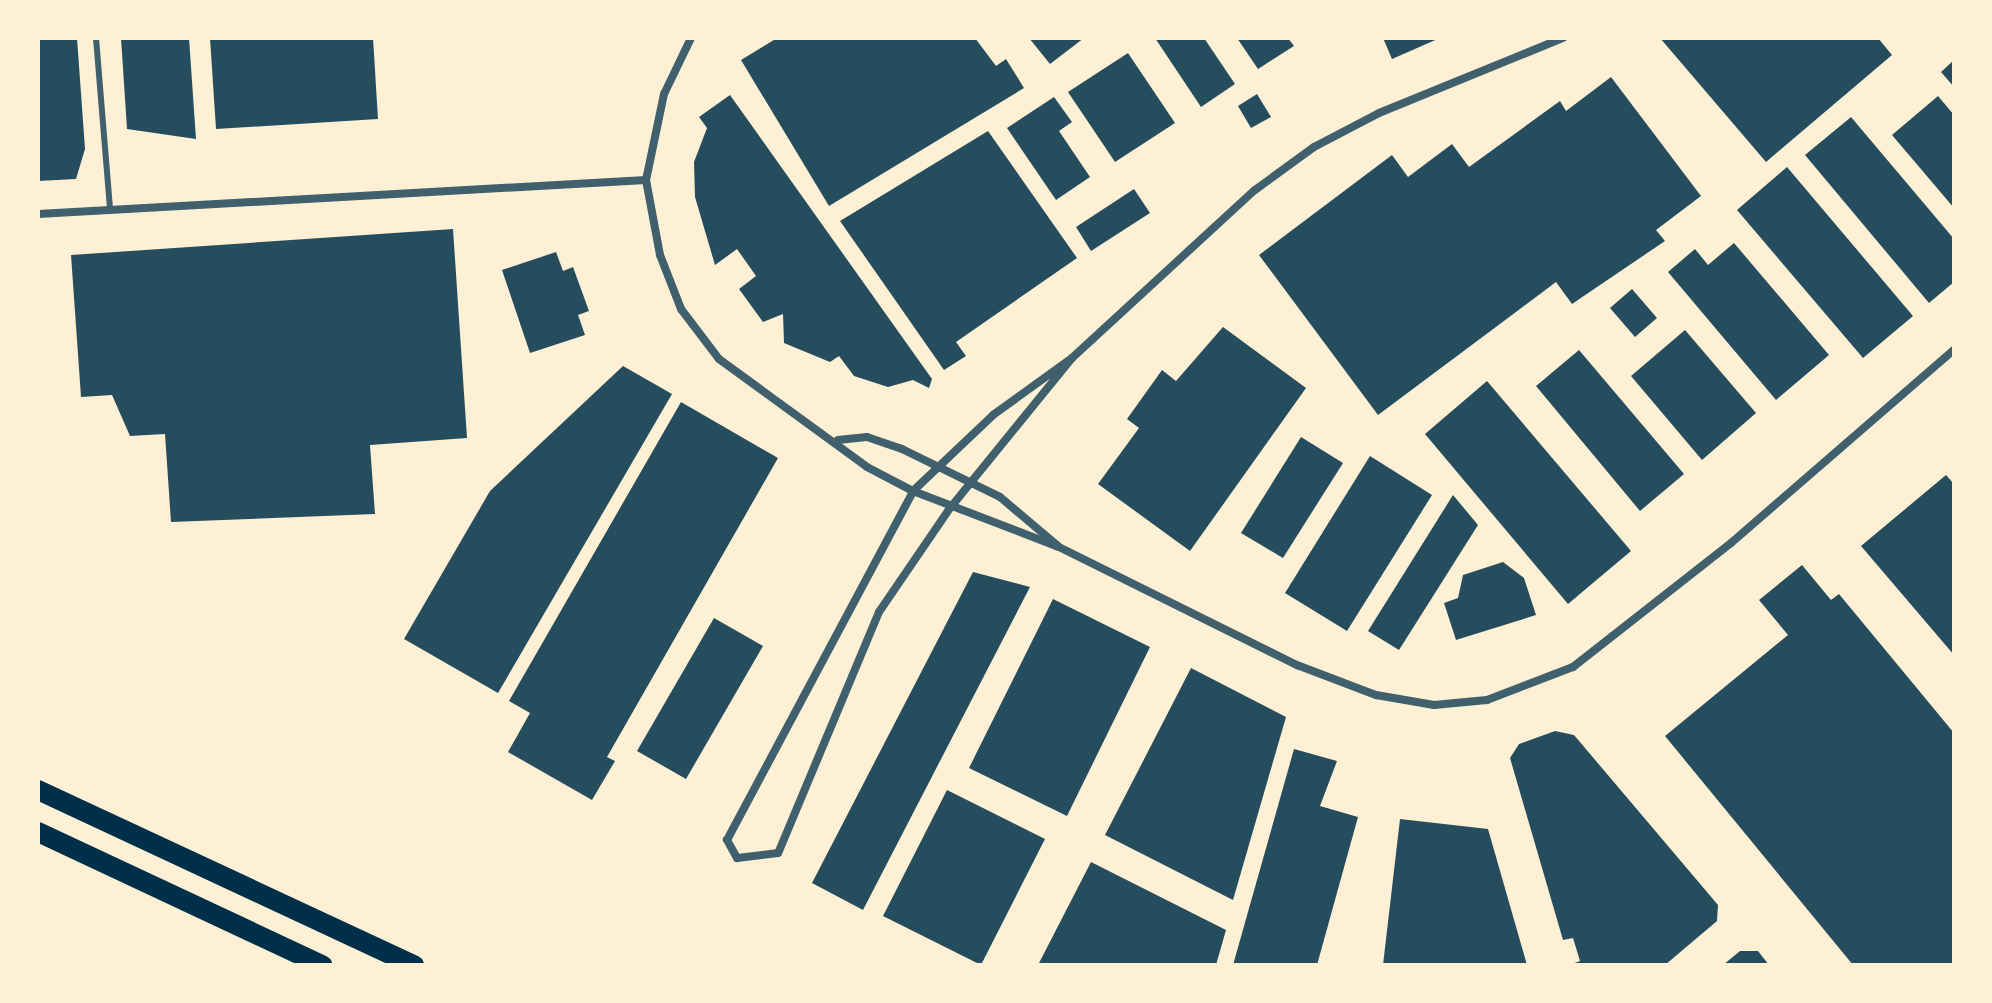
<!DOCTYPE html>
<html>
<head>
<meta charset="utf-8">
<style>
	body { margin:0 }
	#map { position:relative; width:1992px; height:1003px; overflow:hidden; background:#fdf0d5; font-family:"PT Sans Narrow",sans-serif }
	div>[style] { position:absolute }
	.building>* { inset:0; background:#264d5e }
	.service>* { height:6px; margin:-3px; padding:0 3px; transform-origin:3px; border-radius:3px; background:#3f606c }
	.minor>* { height:8px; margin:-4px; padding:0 4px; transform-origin:4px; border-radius:4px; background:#3f606c }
	.motorway>* { height:20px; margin:-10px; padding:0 10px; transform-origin:10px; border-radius:10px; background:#003049 }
	span { translate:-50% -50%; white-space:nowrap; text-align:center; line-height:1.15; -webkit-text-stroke:6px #fdf0d5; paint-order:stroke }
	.frame { position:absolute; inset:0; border:40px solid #fdf0d5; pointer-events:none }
</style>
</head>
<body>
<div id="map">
	<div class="building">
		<div style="clip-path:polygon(38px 38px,77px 38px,85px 149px,76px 179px,38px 181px)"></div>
		<div style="clip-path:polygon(121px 38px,189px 38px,196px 139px,127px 129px)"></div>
		<div style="clip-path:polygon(210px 38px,373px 38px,378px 119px,216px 129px)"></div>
		<div style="clip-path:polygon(777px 38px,975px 38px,996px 66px,1006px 59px,1024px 88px,829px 206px,741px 60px)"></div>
		<div style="clip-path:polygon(1029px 38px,1084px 38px,1050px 64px)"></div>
		<div style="clip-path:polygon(1155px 38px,1204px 38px,1235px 84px,1201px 107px)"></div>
		<div style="clip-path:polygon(1237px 38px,1288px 38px,1294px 46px,1258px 69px)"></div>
		<div style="clip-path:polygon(1383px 38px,1440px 38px,1392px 59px)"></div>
		<div style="clip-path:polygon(1660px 38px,1878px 38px,1892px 55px,1766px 162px)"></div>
		<div style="clip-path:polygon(1128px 53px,1175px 123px,1115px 162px,1068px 92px)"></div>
		<div style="clip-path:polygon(1954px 60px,1954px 87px,1941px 72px)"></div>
		<div style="clip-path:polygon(1611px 77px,1701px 196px,1656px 230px,1665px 241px,1572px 304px,1556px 282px,1378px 415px,1259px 255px,1392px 155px,1408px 177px,1452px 144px,1469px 167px,1560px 101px,1566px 111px)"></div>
		<div style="clip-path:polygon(1257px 94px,1271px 117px,1251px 128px,1238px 106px)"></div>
		<div style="clip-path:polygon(730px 95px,932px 379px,929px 388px,913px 380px,888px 387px,854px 376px,839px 356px,830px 362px,784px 343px,783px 314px,763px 322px,739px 289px,756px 276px,737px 249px,715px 265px,695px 197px,694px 162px,707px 128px,699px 117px)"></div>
		<div style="clip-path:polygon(1938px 96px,1954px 115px,1954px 208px,1892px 135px)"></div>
		<div style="clip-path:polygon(1054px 97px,1072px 122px,1059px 131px,1090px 177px,1056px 200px,1007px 128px)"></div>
		<div style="clip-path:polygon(1851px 117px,1954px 239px,1954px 282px,1929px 303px,1805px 155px)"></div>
		<div style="clip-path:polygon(988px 131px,1077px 258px,956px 342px,966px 356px,944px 370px,840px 221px)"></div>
		<div style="clip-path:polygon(1787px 167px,1913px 316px,1863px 358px,1737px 210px)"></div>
		<div style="clip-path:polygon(1134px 189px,1150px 213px,1091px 251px,1076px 227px)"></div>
		<div style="clip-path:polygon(453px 229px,467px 438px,370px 445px,375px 514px,171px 522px,165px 434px,130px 436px,112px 395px,81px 397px,71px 255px)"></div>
		<div style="clip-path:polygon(1734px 243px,1829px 355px,1776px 400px,1668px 272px,1695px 249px,1708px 265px)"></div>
		<div style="clip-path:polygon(556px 252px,563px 271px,573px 267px,589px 311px,578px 315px,585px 335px,530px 353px,502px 270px)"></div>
		<div style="clip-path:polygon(1632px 289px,1657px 318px,1635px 337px,1610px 308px)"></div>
		<div style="clip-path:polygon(1223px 327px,1306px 388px,1190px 551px,1098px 484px,1139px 428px,1127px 419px,1162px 370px,1176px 381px)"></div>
		<div style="clip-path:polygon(1685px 330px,1756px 413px,1702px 460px,1631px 376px)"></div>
		<div style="clip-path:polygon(1579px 350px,1684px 474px,1640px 511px,1536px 386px)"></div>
		<div style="clip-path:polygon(623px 366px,672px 394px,498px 693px,404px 639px,490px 491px)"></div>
		<div style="clip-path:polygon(1487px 381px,1631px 551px,1568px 604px,1425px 434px)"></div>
		<div style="clip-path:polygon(681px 402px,778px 458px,607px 757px,615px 761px,592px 800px,508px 752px,530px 713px,509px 701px)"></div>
		<div style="clip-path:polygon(1301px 437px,1343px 463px,1283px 558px,1241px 533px)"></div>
		<div style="clip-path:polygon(1370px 456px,1432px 495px,1347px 631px,1285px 593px)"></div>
		<div style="clip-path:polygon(1946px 475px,1954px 484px,1954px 655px,1861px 546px)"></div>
		<div style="clip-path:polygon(1453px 495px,1478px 525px,1399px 650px,1368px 631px)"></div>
		<div style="clip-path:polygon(1503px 562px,1524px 578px,1536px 615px,1456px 640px,1444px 603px,1458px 598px,1463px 575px)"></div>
		<div style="clip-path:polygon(1802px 565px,1831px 600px,1839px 594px,1954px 733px,1954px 965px,1853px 965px,1665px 736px,1788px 635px,1759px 600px)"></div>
		<div style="clip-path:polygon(973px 572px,1030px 587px,863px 910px,812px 883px)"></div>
		<div style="clip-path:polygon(1053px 599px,1150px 647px,1067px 816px,969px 768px)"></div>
		<div style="clip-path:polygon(714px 618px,763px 646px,686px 779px,637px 751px)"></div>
		<div style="clip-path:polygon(1191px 668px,1286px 717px,1233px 900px,1105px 835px)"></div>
		<div style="clip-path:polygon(1555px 731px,1574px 735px,1718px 905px,1717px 921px,1665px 965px,1569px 965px,1580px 961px,1573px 938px,1563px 940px,1510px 758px,1519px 744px)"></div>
		<div style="clip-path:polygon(1294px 749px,1337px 761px,1320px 806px,1358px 817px,1317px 965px,1233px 965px)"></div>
		<div style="clip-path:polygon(947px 790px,1045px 839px,981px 965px,883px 916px)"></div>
		<div style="clip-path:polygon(1400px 819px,1488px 829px,1527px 965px,1383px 965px)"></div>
		<div style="clip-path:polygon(1091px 862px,1226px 930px,1216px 965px,1038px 965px)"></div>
		<div style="clip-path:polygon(1740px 951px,1758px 951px,1769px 965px,1723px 965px)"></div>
	</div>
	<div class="service">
		<div style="left:96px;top:38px;width:173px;rotate:85.3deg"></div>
	</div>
	<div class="minor">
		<div style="left:691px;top:38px;width:62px;rotate:115.7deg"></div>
		<div style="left:664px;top:94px;width:88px;rotate:101.8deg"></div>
		<div style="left:646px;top:180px;width:76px;rotate:79.4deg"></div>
		<div style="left:660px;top:255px;width:58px;rotate:68.7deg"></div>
		<div style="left:681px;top:309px;width:63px;rotate:52.8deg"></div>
		<div style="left:719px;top:359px;width:183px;rotate:36.1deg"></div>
		<div style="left:867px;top:467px;width:52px;rotate:27.6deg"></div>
		<div style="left:913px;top:491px;width:156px;rotate:21deg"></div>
		<div style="left:1059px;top:547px;width:266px;rotate:26.4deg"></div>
		<div style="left:1297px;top:665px;width:85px;rotate:20.8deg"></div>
		<div style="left:1376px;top:695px;width:59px;rotate:9.8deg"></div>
		<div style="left:1434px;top:705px;width:53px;rotate:-5.4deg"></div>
		<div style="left:1487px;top:700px;width:92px;rotate:-21deg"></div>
		<div style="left:1573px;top:667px;width:201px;rotate:-38.1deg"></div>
		<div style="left:1731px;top:543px;width:295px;rotate:-40.9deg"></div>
		<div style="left:38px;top:214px;width:609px;rotate:-3.2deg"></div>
		<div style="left:1072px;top:358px;width:193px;rotate:129.1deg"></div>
		<div style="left:950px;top:508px;width:126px;rotate:124.3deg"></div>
		<div style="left:879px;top:612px;width:261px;rotate:112.7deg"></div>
		<div style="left:778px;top:853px;width:41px;rotate:173deg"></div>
		<div style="left:737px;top:858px;width:21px;rotate:-119deg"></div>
		<div style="left:727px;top:840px;width:395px;rotate:-61.9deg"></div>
		<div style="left:913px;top:491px;width:110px;rotate:-43.5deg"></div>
		<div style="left:993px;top:415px;width:97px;rotate:-35.8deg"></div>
		<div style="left:1072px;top:358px;width:248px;rotate:-42.6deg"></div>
		<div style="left:1255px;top:190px;width:73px;rotate:-36.1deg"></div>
		<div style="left:1314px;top:147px;width:73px;rotate:-27.6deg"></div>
		<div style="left:1379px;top:113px;width:199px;rotate:-22.2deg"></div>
		<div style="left:838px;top:440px;width:29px;rotate:-6deg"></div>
		<div style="left:867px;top:437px;width:37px;rotate:19deg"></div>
		<div style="left:902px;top:449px;width:109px;rotate:26.1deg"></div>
		<div style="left:1000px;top:497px;width:76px;rotate:40.2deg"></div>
	</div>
	<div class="motorway">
		<div style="left:38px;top:790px;width:415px;rotate:25deg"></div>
		<div style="left:38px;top:832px;width:314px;rotate:25.1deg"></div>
	</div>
	<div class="frame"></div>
</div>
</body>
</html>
